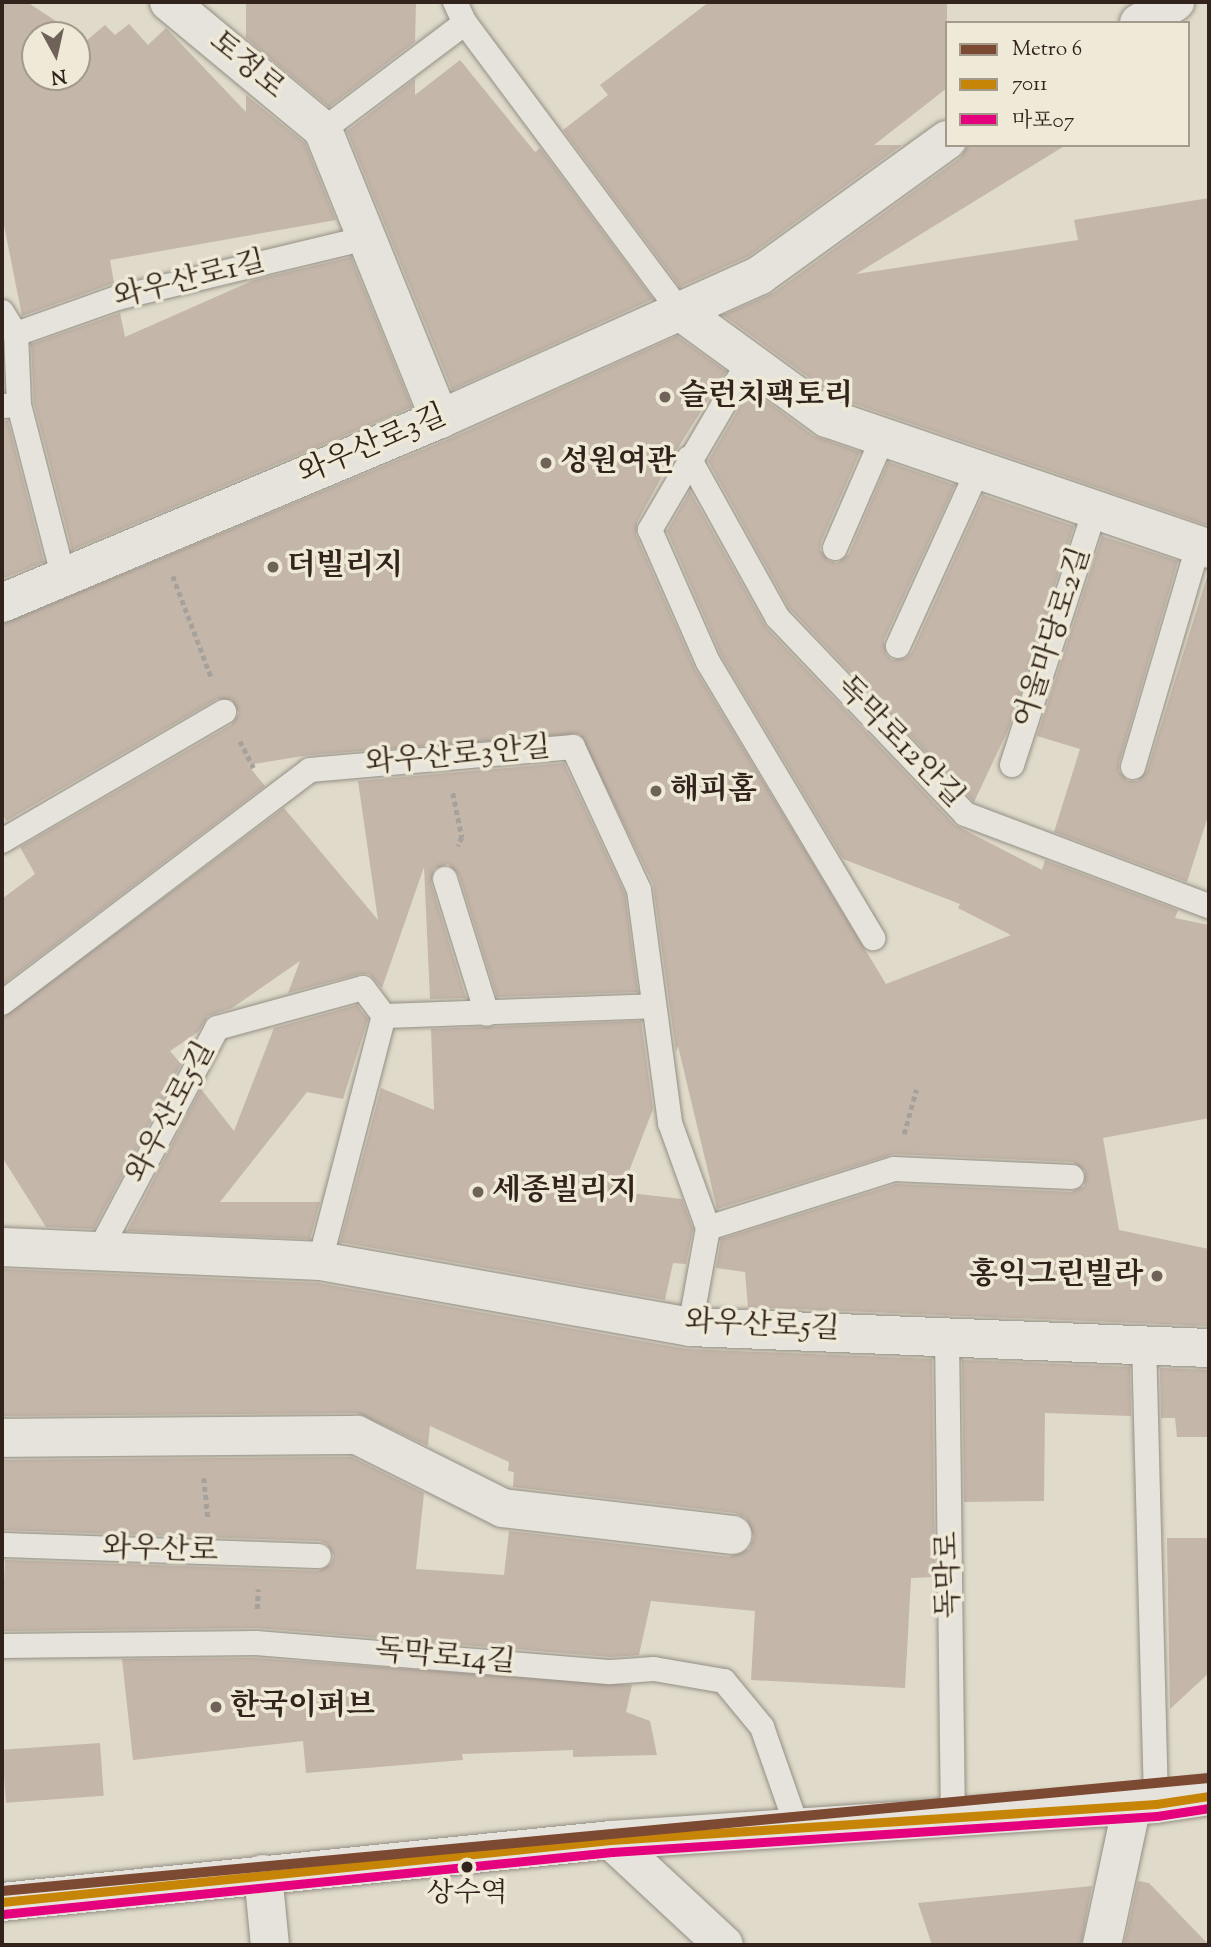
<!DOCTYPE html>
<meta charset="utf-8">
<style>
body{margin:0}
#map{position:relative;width:1211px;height:1947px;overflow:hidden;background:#dfdac9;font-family:"Sorts Mill Goudy","Noto Serif KR",serif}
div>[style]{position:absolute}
.building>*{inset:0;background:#c4b6a9;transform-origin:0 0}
.path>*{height:4.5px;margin-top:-2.25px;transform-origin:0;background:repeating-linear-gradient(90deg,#a6a29b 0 5px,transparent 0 8.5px)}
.roads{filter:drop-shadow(0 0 2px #948f85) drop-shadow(0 0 2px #948f85)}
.lane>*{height:24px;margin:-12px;padding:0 12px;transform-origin:12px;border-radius:12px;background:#e6e3dc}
.street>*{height:38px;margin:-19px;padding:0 19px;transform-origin:19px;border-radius:19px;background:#e6e3dc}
.secondary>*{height:38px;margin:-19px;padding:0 19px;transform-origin:19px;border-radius:19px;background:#e6e3dc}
.bus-1>*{height:9px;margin:-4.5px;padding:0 4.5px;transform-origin:4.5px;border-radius:4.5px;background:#c68507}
.bus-2>*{height:9px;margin:-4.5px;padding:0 4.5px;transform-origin:4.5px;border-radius:4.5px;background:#e5007d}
.metro-1>*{height:10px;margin:-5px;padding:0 5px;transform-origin:5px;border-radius:5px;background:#7c4932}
.dots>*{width:19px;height:19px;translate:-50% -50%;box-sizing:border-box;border:4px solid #efead7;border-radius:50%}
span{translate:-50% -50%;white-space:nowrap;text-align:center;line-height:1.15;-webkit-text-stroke:7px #efead7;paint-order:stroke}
.bus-label{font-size:28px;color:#32231c}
.street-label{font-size:30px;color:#32231c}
.poi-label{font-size:30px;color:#32231c;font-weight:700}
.left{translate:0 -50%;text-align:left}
.right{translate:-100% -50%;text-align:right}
.frame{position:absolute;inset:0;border:4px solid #32231c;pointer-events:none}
.legend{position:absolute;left:945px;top:21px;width:245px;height:126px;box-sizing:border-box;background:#efead7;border:2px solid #a39a8c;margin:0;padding:9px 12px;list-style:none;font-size:21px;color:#32231c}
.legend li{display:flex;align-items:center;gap:14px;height:35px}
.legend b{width:35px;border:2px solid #a39a8c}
.north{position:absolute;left:21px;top:21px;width:70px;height:70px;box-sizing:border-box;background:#efead7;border:2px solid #a39a8c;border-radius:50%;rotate:172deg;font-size:19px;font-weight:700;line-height:28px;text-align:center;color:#32231c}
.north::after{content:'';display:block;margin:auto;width:24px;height:32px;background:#6f6359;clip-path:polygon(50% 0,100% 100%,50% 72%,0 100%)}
</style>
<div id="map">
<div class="building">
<div style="clip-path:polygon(2px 2px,27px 2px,77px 35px,35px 35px,35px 77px,77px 77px,77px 35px,86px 41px,105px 25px,115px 35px,129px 24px,148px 45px,166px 28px,246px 112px,246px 95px,305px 143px,336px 220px,110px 260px,114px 283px,22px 316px,2px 215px)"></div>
<div style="clip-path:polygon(246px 2px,416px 2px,415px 42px,329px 107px,246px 38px)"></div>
<div style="clip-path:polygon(709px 2px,947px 2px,947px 88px,874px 145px,902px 145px,749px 256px,680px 287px,563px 130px,608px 95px,600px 85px)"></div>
<div style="clip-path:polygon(460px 60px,535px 152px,540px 148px,653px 299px,452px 390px,347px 131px,415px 79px,415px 95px)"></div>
<div style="clip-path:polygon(968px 145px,1066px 145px,856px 274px,1078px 240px,1074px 220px,1209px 198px,1209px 526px,837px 398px,723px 315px,773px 293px,960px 158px)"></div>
<div style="clip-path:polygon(351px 257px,412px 407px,72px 550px,34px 403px,31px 344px,120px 313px,125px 337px,254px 280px)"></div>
<div style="clip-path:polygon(677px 336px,726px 371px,676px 451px,637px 522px,636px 535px,695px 669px,886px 984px,1011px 935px,958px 908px,960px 904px,843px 859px,721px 655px,667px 531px,690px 491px,766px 627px,955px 825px,1042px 870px,1045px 860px,1178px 910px,1175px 918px,1209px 925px,1209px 1118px,1103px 1138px,1119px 1230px,1209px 1249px,1209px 1326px,748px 1307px,745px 1272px,716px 1268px,721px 1239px,896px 1184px,1071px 1192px,1084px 1186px,1085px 1171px,1073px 1162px,894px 1154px,717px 1209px,678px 1046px,676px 1052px,653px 884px,580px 734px,309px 755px,248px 765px,265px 786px,2px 985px,2px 899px,35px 874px,20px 847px,231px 725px,239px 713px,232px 700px,217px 699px,6px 821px,2px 813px,2px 624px,449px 439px)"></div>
<div style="clip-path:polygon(750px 389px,814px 436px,860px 452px,821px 542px,820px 550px,829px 561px,837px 563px,849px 554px,888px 462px,955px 485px,884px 640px,886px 654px,892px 660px,906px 658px,912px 652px,983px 495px,1074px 526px,1008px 730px,974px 802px,789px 608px,708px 461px)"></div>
<div style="clip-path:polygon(2px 421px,8px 421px,44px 562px,4px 578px)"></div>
<div style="clip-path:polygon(1102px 536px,1178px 561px,1119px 763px,1119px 771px,1128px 781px,1137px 781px,1147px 771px,1209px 570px,1209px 813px,1187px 882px,1054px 832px,1080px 749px,1037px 736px)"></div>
<div style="clip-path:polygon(564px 763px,625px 894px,638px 992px,497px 997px,459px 875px,448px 864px,434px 869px,431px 883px,466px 998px,430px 999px,424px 867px,382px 988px,369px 974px,360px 974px,288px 993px,300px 961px,232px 1008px,208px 1016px,198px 1032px,170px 1051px,181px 1064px,94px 1229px,46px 1227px,2px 1157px,2px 1018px,284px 808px,378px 920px,358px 781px)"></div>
<div style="clip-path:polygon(357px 1005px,368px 1019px,343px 1099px,307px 1092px,220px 1202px,320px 1202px,310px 1239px,127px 1231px,201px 1089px,234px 1131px,274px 1028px)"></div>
<div style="clip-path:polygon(641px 1021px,653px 1109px,621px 1192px,682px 1199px,693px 1229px,686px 1264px,673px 1263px,665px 1300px,340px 1242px,381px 1088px,434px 1110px,431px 1029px)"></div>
<div style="clip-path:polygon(2px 1269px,318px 1283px,686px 1349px,932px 1359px,935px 1577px,911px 1578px,905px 1688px,751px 1680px,755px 1611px,651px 1601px,639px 1655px,611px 1657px,257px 1628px,2px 1631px,5px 1560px,318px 1571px,331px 1564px,334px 1556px,327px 1544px,320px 1541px,2px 1530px,2px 1460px,352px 1457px,424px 1493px,416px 1569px,504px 1575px,509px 1531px,729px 1557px,749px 1549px,754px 1537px,746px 1518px,735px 1513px,513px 1487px,514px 1472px,508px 1471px,509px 1462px,430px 1426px,428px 1446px,357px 1413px,2px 1416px)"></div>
<div style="clip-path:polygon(962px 1360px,1130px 1367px,1131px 1416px,1045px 1413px,1044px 1501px,964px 1502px)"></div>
<div style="clip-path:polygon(1160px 1368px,1209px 1370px,1209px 1437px,1177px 1437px,1175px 1418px,1161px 1418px)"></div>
<div style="clip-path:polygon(1167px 1538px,1209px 1538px,1209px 1673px,1170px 1709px)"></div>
<div style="clip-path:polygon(255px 1658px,632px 1685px,626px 1712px,650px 1721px,657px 1755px,573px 1757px,573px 1750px,462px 1754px,463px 1760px,306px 1773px,303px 1741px,133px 1760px,122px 1659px)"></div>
<div style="left:100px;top:1743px;width:53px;height:98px;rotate:86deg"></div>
<div style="clip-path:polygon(1138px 1881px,1149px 1883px,1209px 1945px,1124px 1945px)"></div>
<div style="clip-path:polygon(1092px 1886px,1081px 1945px,932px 1945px,918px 1903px)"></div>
</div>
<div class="path">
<div style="left:173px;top:576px;width:110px;rotate:69.3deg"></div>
<div style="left:240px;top:741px;width:30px;rotate:63deg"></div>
<div style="left:453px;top:793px;width:45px;rotate:78.4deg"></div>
<div style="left:462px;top:837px;width:10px;rotate:114deg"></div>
<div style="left:904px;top:1134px;width:46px;rotate:-74.7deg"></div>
<div style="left:204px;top:1478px;width:40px;rotate:84.3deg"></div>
<div style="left:257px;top:1609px;width:20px;rotate:-87deg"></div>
</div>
<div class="roads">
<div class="lane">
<div style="left:455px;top:2px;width:23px;rotate:65deg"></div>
<div style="left:465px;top:23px;width:359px;rotate:53.3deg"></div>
<div style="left:323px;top:130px;width:178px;rotate:-37deg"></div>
<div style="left:2px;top:312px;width:26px;rotate:58deg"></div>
<div style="left:749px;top:361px;width:196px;rotate:120.4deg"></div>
<div style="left:650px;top:530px;width:144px;rotate:66.3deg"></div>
<div style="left:708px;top:662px;width:322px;rotate:59.1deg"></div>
<div style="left:19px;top:405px;width:176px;rotate:75.5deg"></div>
<div style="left:2px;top:406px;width:17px;rotate:-3deg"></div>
<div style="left:19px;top:405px;width:71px;rotate:-92.4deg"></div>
<div style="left:16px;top:334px;width:107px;rotate:-19.6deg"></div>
<div style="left:117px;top:298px;width:257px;rotate:-13.5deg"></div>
<div style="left:689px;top:458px;width:182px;rotate:61deg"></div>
<div style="left:777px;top:617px;width:272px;rotate:46.3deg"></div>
<div style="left:965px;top:814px;width:261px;rotate:20.7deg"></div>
<div style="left:835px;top:548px;width:121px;rotate:-66.6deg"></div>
<div style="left:898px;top:646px;width:193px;rotate:-65.6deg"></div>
<div style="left:1012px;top:765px;width:268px;rotate:-72deg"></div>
<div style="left:1133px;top:767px;width:230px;rotate:-73.6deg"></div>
<div style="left:2px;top:841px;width:257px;rotate:-30.2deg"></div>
<div style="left:445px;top:879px;width:141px;rotate:72.7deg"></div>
<div style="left:2px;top:1003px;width:386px;rotate:-37.1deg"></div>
<div style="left:310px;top:770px;width:264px;rotate:-5deg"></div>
<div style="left:573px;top:747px;width:157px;rotate:65.2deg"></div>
<div style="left:639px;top:890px;width:235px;rotate:82.4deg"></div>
<div style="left:670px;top:1123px;width:112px;rotate:70.1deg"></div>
<div style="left:708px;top:1228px;width:101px;rotate:100.3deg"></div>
<div style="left:708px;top:1228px;width:195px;rotate:-17.6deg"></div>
<div style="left:894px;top:1169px;width:178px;rotate:2.6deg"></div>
<div style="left:99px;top:1251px;width:252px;rotate:-62.1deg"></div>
<div style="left:217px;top:1028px;width:151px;rotate:-15.3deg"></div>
<div style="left:363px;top:988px;width:35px;rotate:53deg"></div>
<div style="left:320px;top:1261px;width:253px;rotate:-75.4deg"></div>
<div style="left:384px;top:1016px;width:270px;rotate:-2.1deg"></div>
<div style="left:947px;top:1334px;width:483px;rotate:89.3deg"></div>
<div style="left:1144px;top:1342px;width:462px;rotate:88.5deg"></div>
<div style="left:2px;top:1545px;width:317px;rotate:2deg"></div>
<div style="left:2px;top:1646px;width:254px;rotate:-0.7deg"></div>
<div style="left:256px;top:1643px;width:356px;rotate:4.7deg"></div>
<div style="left:611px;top:1672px;width:43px;rotate:-4deg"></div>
<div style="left:654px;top:1669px;width:71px;rotate:9.7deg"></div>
<div style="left:724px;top:1681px;width:60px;rotate:50.4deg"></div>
<div style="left:762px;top:1727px;width:103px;rotate:70.7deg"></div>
</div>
<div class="street">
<div style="left:169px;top:2px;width:200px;rotate:39.7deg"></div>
<div style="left:323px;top:130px;width:312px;rotate:68deg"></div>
<div style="left:1139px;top:23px;width:42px;rotate:-30.3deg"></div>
<div style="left:680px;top:311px;width:182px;rotate:36.1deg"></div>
<div style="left:827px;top:418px;width:404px;rotate:18.9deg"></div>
<div style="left:2px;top:603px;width:475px;rotate:-22.8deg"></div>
<div style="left:440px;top:419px;width:351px;rotate:-24.2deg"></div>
<div style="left:760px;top:275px;width:231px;rotate:-35.8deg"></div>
<div style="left:2px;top:1247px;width:318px;rotate:2.5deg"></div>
<div style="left:320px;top:1261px;width:376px;rotate:10.1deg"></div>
<div style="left:690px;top:1327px;width:519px;rotate:2.32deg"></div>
<div style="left:2px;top:1438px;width:355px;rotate:-0.5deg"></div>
<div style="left:357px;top:1435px;width:163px;rotate:26.6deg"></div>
<div style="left:503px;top:1508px;width:231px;rotate:6.7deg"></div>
<div style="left:611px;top:1840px;width:154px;rotate:42.9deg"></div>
<div style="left:263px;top:1874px;width:71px;rotate:84.4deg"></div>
<div style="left:1102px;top:1945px;width:143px;rotate:-77.9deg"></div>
</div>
<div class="secondary">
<div style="left:2px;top:1902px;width:612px;rotate:-5.81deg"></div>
<div style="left:611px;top:1840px;width:546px;rotate:-3.78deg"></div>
<div style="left:1156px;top:1804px;width:54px;rotate:-8.6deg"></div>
</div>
</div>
<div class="bus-1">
<div style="left:2px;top:1902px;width:612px;rotate:-5.81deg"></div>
<div style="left:611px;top:1840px;width:546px;rotate:-3.78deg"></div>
<div style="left:1156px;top:1804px;width:54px;rotate:-8.6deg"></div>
</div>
<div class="bus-2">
<div style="left:3px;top:1914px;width:612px;rotate:-5.81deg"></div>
<div style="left:612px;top:1852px;width:546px;rotate:-3.78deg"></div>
<div style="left:1157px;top:1816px;width:53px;rotate:-8.7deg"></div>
</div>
<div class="metro-1">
<div style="left:2px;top:1891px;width:1212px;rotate:-5.35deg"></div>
</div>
<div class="dots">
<div style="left:665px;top:397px;background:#6f6359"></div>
<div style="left:546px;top:463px;background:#6f6359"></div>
<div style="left:273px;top:567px;background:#6f6359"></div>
<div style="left:656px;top:791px;background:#6f6359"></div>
<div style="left:478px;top:1192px;background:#6f6359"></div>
<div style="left:1157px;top:1276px;background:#6f6359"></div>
<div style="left:216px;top:1707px;background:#6f6359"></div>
<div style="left:467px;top:1867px;background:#32231c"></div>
</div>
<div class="bus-label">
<span style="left:467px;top:1894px">상수역</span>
</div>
<div class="street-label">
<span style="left:246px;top:66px;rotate:40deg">토정로</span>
<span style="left:190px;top:281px;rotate:-14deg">와우산로1길</span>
<span style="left:373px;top:446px;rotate:-23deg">와우산로3길</span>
<span style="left:1054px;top:638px;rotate:-72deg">어울마당로2길</span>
<span style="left:899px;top:743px;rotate:46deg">독막로12안길</span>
<span style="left:458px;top:757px;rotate:-5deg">와우산로3안길</span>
<span style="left:172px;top:1113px;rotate:-62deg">와우산로5길</span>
<span style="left:762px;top:1327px;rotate:3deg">와우산로5길</span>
<span style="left:160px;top:1551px;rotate:2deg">와우산로</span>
<span style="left:950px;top:1575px;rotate:-91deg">독막로</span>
<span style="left:445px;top:1658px;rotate:5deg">독막로14길</span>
</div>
<div class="poi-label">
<span class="left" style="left:679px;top:397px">슬런치팩토리</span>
<span class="left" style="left:560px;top:463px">성원여관</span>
<span class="left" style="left:287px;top:567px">더빌리지</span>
<span class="left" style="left:670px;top:791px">해피홈</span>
<span class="left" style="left:492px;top:1192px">세종빌리지</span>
<span class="right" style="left:1143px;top:1276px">홍익그린빌라</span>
<span class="left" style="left:230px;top:1707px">한국이퍼브</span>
</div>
<div class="frame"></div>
<ul class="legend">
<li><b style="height:9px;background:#7c4932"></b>Metro 6</li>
<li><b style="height:9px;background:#c68507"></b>7011</li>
<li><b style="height:9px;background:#e5007d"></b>마포07</li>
</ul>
<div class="north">N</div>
</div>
